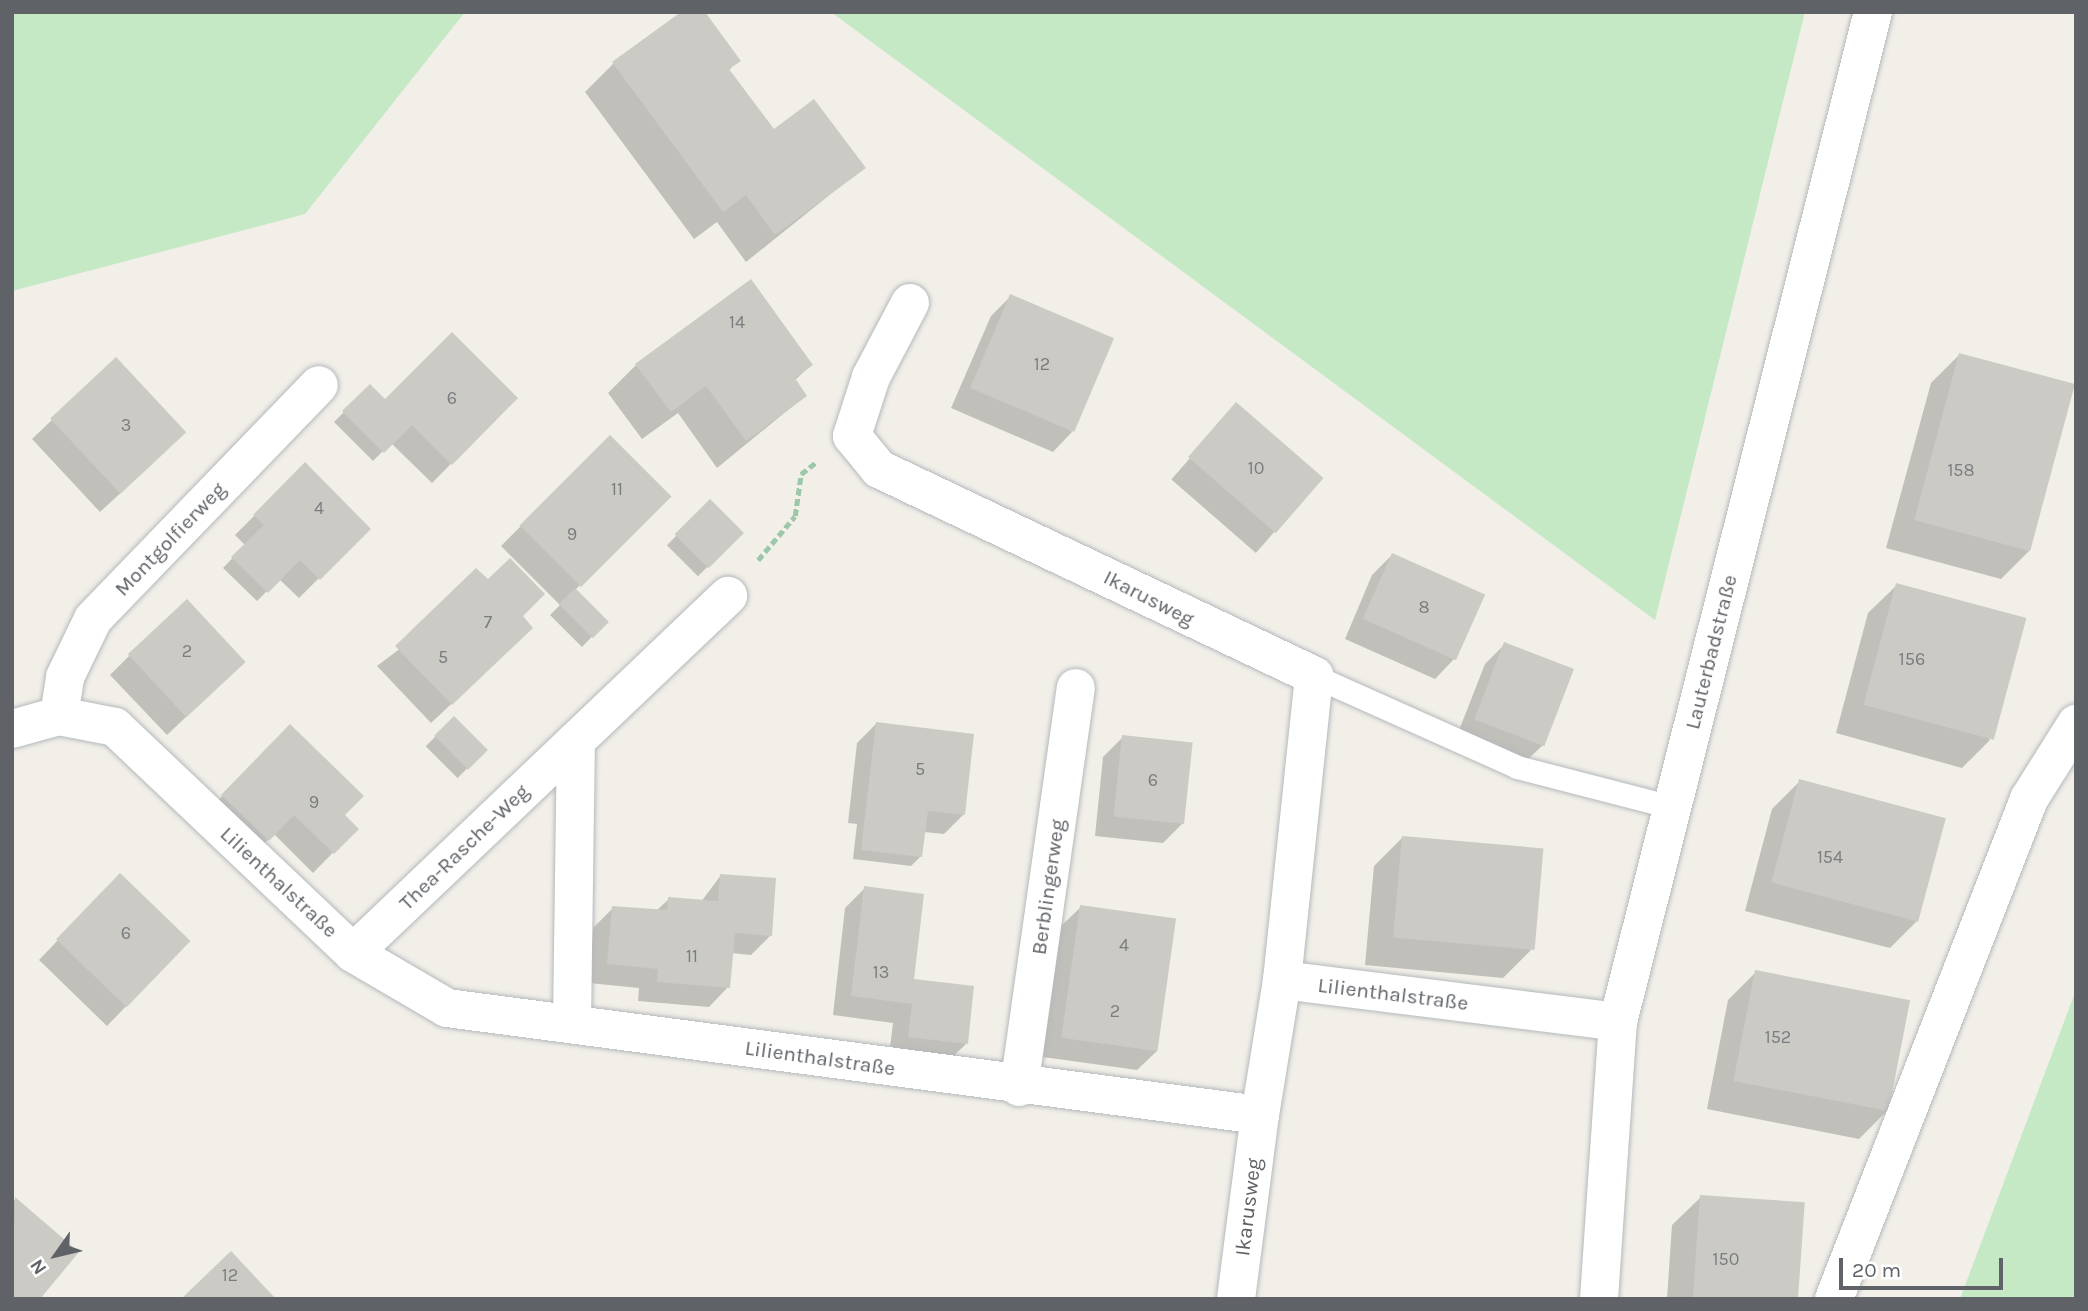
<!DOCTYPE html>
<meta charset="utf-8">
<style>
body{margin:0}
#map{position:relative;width:2088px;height:1311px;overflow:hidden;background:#f1efe8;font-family:Karla,sans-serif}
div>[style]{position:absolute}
.green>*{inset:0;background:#c5e8c5}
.shadow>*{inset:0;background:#0003;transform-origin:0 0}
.building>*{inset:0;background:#cccac5;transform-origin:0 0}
.path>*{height:4.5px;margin-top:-2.25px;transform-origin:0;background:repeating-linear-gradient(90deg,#9cc7a9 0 7px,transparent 0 10.5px)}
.roads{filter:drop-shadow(0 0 2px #b5b8bc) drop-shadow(0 0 2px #b5b8bc)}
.lane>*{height:23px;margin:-11.5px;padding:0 11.5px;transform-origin:11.5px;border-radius:11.5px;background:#fff}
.street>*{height:38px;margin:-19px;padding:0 19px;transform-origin:19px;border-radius:19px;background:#fff}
.secondary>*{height:38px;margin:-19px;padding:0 19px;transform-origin:19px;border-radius:19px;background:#fff}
span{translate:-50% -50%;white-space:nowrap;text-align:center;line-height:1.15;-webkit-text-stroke:5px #fff;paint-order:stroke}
.number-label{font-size:18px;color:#7a7d7f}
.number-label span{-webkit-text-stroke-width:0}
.street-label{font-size:21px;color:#5f6368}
.frame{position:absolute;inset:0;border:14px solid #5f6368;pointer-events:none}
.north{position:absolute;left:21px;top:1220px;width:70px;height:70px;-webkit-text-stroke:5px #fff;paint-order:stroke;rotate:236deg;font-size:19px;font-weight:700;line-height:28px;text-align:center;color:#5f6368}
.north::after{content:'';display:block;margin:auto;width:24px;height:32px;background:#5f6368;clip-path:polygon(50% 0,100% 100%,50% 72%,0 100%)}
.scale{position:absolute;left:1839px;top:1258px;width:164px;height:32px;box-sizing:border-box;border:4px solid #5f6368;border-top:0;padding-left:9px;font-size:21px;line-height:24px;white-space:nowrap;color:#5f6368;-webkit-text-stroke:5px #fff;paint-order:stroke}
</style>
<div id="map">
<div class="green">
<div style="clip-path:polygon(12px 12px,465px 12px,305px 214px,12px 291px)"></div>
<div style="clip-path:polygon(831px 12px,1805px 12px,1655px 620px)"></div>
<div style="clip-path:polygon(2076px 990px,2076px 1299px,1960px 1299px)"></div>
</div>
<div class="shadow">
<div style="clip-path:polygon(739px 60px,728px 71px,773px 131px,863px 168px,746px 262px,717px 222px,694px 239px,585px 92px,613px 64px)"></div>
<div style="clip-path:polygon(1010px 297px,1072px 432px,1053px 452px,951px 408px,991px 316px)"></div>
<div style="clip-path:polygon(1959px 355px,2029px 551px,2001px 579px,1886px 548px,1931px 383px)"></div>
<div style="clip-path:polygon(116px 359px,165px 452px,100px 512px,32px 439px)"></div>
<div style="clip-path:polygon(636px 365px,811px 365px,794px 381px,805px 396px,717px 468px,678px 413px,642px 439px,608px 393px)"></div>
<div style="clip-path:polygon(370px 386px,385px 401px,516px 398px,432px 483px,391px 443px,373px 461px,334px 422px)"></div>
<div style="left:1237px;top:404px;width:112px;height:100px;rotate:41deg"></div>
<div style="clip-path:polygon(610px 437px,669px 497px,575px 590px,606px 622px,582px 647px,550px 615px,560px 605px,501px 546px)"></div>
<div style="clip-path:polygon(305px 465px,368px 529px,299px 598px,279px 579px,257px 601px,223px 568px,245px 545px,235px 535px)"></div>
<div style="left:710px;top:502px;width:44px;height:61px;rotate:45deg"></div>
<div style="clip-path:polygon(1392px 555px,1454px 659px,1435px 679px,1345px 639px,1372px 575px)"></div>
<div style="clip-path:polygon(487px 583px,519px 617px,511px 648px,431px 723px,377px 666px)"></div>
<div style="clip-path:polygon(1897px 585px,1990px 740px,1962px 768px,1836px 733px,1868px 613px)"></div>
<div style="clip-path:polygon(1505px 644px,1543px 745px,1523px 764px,1456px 738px,1485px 664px)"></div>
<div style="clip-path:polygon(130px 655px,224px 681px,167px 735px,110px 675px)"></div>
<div style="left:454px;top:718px;width:45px;height:40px;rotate:45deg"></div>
<div style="clip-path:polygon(876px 724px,963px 815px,944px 834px,924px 832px,921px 856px,911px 866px,853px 859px,857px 824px,848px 823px,857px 743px)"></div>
<div style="clip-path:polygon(1123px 737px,1183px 823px,1163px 843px,1095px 836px,1103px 757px)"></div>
<div style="clip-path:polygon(271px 746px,356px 829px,313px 873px,274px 834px,248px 859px,203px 816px)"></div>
<div style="clip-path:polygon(1800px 781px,1918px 920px,1890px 948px,1745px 911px,1772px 809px)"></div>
<div style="clip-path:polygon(1402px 838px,1531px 950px,1503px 978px,1365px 965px,1374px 866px)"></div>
<div style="clip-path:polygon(721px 875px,771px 935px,751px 955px,731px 953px,728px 987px,709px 1007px,638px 1001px,639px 988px,589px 983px,593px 928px,613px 908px,656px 911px,669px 899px,701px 902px)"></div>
<div style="clip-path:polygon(865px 888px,912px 980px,966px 1044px,946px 1063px,889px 1056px,893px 1023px,833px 1015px,845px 908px)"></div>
<div style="clip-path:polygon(101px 895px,189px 941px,107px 1026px,39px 960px)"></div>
<div style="clip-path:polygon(1081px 907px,1157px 1051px,1137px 1070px,1043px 1057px,1061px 926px)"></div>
<div style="clip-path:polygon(1756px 972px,1887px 1111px,1859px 1139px,1707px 1109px,1728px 1000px)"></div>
<div style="clip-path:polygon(1701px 1197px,1797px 1299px,1667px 1299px,1672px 1225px)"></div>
<div style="clip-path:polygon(15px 1200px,77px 1252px,12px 1299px,12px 1202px)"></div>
</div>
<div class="building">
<div style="clip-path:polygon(681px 12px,705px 12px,741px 61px,729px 69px,774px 129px,814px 99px,866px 168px,775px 235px,746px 195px,723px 212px,612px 62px)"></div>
<div style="clip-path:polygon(751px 279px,813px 365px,795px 378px,807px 396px,746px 441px,706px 386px,671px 412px,635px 364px)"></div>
<div style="left:1010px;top:294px;width:113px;height:102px;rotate:23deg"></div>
<div style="clip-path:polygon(452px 332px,518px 398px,452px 465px,412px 425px,384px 453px,342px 411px,370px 384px,385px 399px)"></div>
<div style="left:1959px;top:353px;width:120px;height:173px;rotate:15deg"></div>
<div style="left:116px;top:357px;width:103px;height:90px;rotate:47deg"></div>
<div style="left:1236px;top:402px;width:116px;height:73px;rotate:41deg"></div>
<div style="left:610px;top:435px;width:87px;height:128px;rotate:45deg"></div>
<div style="clip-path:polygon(305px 462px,371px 529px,320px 580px,300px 560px,268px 593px,231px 557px,264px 525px,253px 515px)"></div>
<div style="left:710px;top:499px;width:48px;height:50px;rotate:45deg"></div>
<div style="left:1392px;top:553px;width:102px;height:72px;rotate:24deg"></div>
<div style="clip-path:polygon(510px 558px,545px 594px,523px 616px,533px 628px,452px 705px,395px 646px,476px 568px,488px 579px)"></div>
<div style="left:1896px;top:583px;width:135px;height:126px;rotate:15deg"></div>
<div style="left:575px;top:588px;width:48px;height:23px;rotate:45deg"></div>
<div style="left:187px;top:599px;width:86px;height:81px;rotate:47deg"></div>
<div style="left:1504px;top:642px;width:75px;height:83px;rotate:21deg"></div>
<div style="left:454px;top:716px;width:48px;height:28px;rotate:45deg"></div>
<div style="clip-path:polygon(876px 722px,974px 734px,965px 815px,928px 811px,922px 857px,861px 850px)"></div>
<div style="clip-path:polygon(290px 724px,364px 796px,345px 815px,359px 829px,334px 854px,294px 815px,269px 841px,221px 795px)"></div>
<div style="left:1122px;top:735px;width:71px;height:82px;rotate:6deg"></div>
<div style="left:1799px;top:779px;width:152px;height:107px;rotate:15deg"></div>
<div style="left:1402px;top:836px;width:142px;height:102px;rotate:5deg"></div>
<div style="left:120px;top:873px;width:98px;height:92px;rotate:44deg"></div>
<div style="clip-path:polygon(720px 874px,776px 878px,772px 936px,735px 933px,730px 988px,657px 982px,658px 969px,607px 964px,612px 906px,667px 910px,668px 897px,718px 901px)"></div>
<div style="clip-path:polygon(864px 886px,924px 894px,914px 979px,974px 986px,968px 1044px,908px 1037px,912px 1004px,851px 996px)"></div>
<div style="left:1080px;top:905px;width:97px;height:134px;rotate:8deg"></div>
<div style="left:1755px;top:970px;width:158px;height:113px;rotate:11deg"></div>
<div style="left:1700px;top:1195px;width:105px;height:104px;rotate:4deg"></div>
<div style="clip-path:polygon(15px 1197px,79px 1252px,40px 1299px,12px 1299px)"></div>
<div style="clip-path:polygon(231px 1251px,276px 1299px,181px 1299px)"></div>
</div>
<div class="path">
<div style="left:758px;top:560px;width:57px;rotate:-49.9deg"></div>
<div style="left:795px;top:516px;width:42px;rotate:-81.9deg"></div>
<div style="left:801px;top:474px;width:18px;rotate:-38deg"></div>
</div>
<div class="roads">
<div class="lane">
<div style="left:1314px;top:676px;width:222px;rotate:24.1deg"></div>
<div style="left:1517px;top:767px;width:160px;rotate:14.5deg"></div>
</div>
<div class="street">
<div style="left:910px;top:303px;width:84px;rotate:117.8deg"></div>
<div style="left:871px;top:377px;width:62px;rotate:107.9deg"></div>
<div style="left:852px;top:436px;width:43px;rotate:50.7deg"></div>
<div style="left:879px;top:469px;width:482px;rotate:25.4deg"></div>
<div style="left:1314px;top:676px;width:306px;rotate:96deg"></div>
<div style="left:59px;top:716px;width:39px;rotate:-81deg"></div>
<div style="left:65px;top:677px;width:64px;rotate:-64.2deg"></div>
<div style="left:93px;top:619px;width:325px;rotate:-46deg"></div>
<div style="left:12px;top:729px;width:49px;rotate:-15.5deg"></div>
<div style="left:59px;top:716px;width:57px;rotate:11.1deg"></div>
<div style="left:115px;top:727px;width:328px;rotate:43.5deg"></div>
<div style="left:353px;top:953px;width:109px;rotate:30.3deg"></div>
<div style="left:447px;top:1008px;width:820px;rotate:7.5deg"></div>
<div style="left:1260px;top:1115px;width:137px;rotate:-80.7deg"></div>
<div style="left:1282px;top:980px;width:339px;rotate:7.1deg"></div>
<div style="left:353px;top:953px;width:518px;rotate:-43.59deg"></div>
<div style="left:572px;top:1022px;width:281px;rotate:-89.2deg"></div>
<div style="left:1019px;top:1087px;width:403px;rotate:-81.9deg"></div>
<div style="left:1236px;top:1299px;width:186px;rotate:-82.6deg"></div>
<div style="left:1834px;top:1299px;width:537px;rotate:-68.69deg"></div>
<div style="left:2029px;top:799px;width:89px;rotate:-57.9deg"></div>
</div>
<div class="secondary">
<div style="left:1599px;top:1299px;width:278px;rotate:-86.1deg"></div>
<div style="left:1618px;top:1022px;width:1042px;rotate:-75.83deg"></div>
</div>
</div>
<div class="number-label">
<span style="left:737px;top:322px">14</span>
<span style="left:1042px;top:364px">12</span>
<span style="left:452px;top:398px">6</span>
<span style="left:126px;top:425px">3</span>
<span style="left:1256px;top:468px">10</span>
<span style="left:1961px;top:470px">158</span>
<span style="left:617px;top:489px">11</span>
<span style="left:319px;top:508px">4</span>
<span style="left:572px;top:534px">9</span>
<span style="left:1424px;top:607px">8</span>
<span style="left:488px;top:622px">7</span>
<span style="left:187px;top:651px">2</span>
<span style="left:443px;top:657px">5</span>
<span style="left:1912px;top:659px">156</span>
<span style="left:920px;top:769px">5</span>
<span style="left:1153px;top:780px">6</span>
<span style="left:314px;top:802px">9</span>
<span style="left:1830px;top:857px">154</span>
<span style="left:126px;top:933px">6</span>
<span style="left:1124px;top:945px">4</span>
<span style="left:692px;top:956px">11</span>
<span style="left:881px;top:972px">13</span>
<span style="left:1115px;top:1011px">2</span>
<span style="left:1778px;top:1037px">152</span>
<span style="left:1726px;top:1259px">150</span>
<span style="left:230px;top:1275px">12</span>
</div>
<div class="street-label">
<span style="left:170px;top:539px;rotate:-46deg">Montgolfierweg</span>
<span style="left:1149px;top:598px;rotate:27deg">Ikarusweg</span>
<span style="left:1711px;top:652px;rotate:-76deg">Lauterbadstraße</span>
<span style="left:464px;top:847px;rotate:-44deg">Thea-Rasche-Weg</span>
<span style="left:279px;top:882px;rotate:43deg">Lilienthalstraße</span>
<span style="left:1048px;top:887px;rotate:-82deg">Berblingerweg</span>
<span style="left:1393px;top:994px;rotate:7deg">Lilienthalstraße</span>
<span style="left:820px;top:1058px;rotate:8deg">Lilienthalstraße</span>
<span style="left:1248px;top:1207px;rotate:-83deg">Ikarusweg</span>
</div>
<div class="frame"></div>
<div class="north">N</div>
<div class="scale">20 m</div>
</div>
